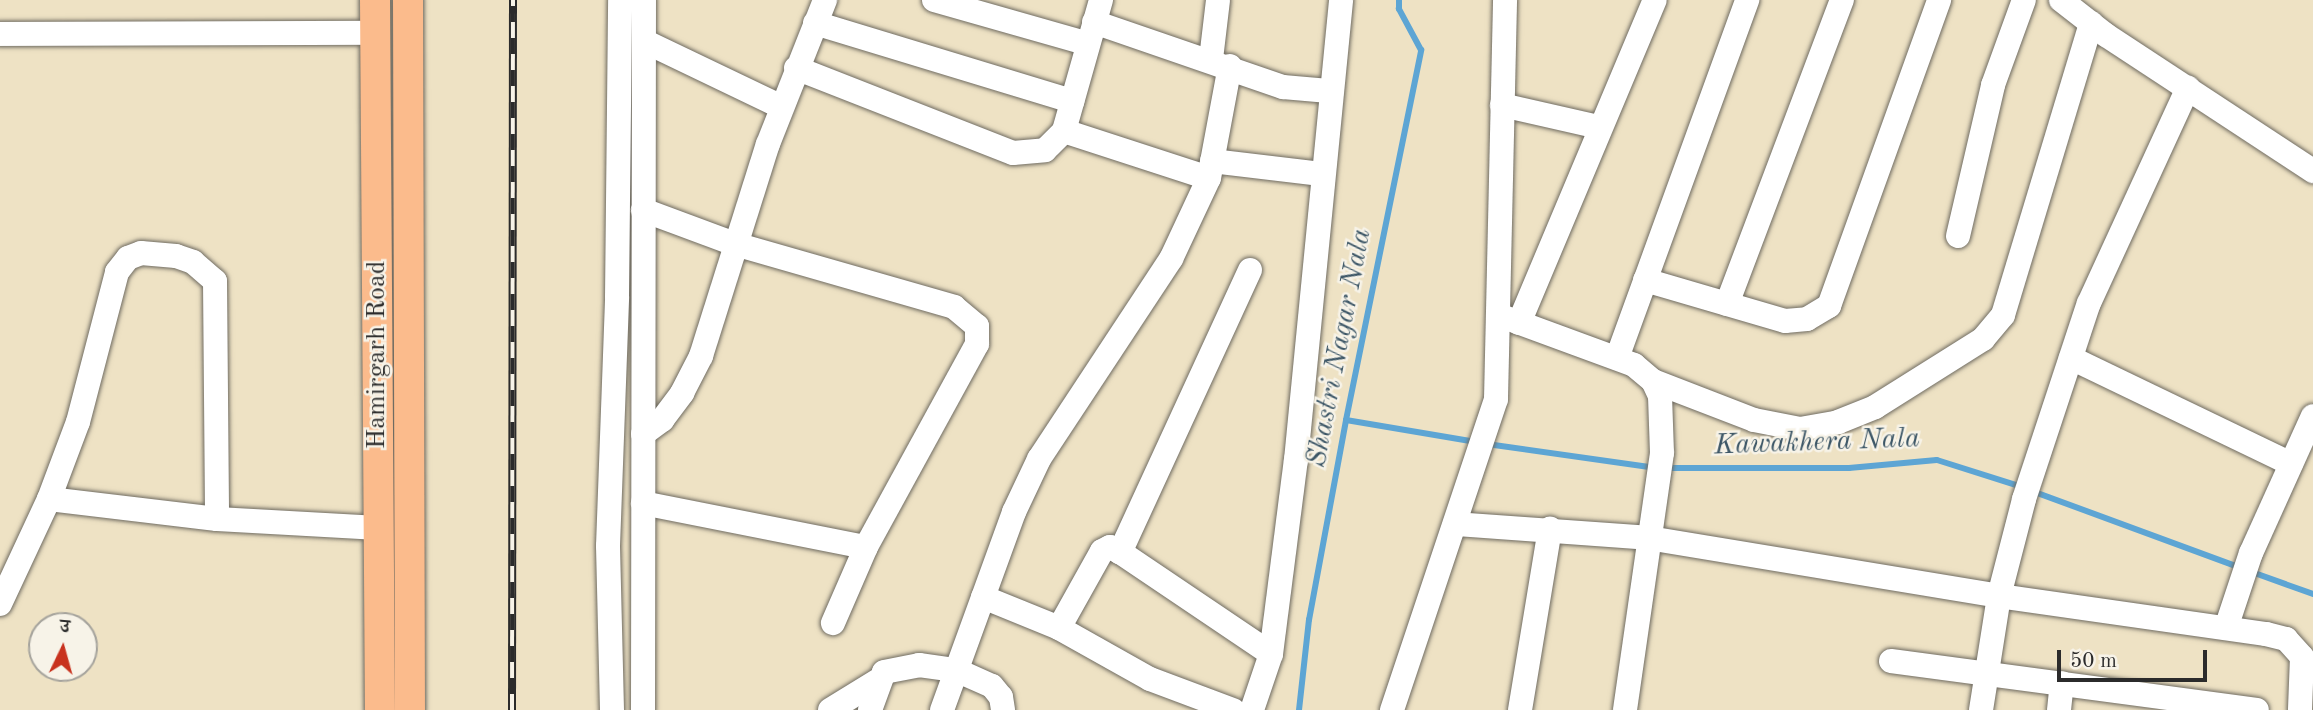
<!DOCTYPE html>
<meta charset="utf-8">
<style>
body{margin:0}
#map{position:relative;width:2313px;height:710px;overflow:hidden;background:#eee2c4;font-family:"Old Standard TT","Noto Serif Devanagari",serif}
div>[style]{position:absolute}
.stream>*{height:6px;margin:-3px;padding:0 3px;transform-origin:3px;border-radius:3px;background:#5da5d4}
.roads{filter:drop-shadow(0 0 2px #6f6b61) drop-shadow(0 0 2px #6f6b61)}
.minor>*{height:24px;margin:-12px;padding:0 12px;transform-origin:12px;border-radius:12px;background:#fff}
.major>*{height:30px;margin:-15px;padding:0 15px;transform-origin:15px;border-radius:15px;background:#fbbb8c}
.rail>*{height:8px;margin-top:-4px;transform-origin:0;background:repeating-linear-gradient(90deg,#f7f3e8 0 16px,#2b2b2b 0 32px);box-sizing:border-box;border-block:2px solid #2b2b2b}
span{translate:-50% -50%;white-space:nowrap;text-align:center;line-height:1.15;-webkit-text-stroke:5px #f7f3e8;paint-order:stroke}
.street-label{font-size:26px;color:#2b2b2b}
.water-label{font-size:28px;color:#3c5666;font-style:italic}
.north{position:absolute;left:28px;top:612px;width:70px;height:70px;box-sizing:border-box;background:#f7f3e8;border:2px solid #a5a39c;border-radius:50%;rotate:5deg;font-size:19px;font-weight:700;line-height:28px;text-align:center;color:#2b2b2b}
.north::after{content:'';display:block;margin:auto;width:24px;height:32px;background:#c8321e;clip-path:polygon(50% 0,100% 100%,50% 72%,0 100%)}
.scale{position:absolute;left:2057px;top:650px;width:150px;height:32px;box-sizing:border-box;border:4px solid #2b2b2b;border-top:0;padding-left:9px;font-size:21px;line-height:24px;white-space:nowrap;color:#2b2b2b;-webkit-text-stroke:5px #f7f3e8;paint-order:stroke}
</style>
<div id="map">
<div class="stream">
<div style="left:1346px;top:420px;width:132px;rotate:9.6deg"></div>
<div style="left:1487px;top:444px;width:171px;rotate:8.1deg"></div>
<div style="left:1667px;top:468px;width:182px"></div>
<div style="left:1849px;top:468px;width:88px;rotate:-5.2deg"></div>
<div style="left:1937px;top:460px;width:89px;rotate:17.6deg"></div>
<div style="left:2032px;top:491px;width:221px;rotate:20.2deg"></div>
<div style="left:2249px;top:571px;width:68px;rotate:19.8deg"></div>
<div style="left:1299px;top:710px;width:91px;rotate:-83.7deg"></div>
<div style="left:1309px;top:620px;width:203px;rotate:-79.5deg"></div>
<div style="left:1346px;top:420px;width:378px;rotate:-78.5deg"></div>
<div style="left:1421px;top:50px;width:47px;rotate:-118.2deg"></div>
<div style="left:1399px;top:9px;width:9px;rotate:-90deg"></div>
</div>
<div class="roads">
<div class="minor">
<div style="left:934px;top:0;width:160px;rotate:15.9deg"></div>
<div style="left:1101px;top:0;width:136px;rotate:105.8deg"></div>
<div style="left:1064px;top:131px;width:152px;rotate:18deg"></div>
<div style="left:2061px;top:0;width:57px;rotate:37.9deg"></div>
<div style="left:2106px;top:35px;width:248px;rotate:33.3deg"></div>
<div style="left:1094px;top:22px;width:200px;rotate:19deg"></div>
<div style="left:1283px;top:87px;width:46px;rotate:5deg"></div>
<div style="left:815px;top:23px;width:269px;rotate:16.9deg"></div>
<div style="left:0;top:34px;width:375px;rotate:-0.2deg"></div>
<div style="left:644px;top:41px;width:153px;rotate:25.6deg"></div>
<div style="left:1211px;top:59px;width:59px;rotate:-83.2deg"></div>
<div style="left:796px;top:68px;width:233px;rotate:21.4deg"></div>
<div style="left:1013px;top:153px;width:32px;rotate:-5deg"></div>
<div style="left:1045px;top:150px;width:27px;rotate:-45deg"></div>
<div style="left:1502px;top:105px;width:99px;rotate:12.8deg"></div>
<div style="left:1212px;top:161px;width:110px;rotate:6.8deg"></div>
<div style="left:643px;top:210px;width:98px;rotate:20.3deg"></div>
<div style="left:735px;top:244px;width:228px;rotate:16deg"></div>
<div style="left:954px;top:307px;width:30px;rotate:40deg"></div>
<div style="left:977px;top:326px;width:18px;rotate:90deg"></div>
<div style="left:977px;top:344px;width:231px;rotate:118.7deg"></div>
<div style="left:866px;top:547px;width:83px;rotate:113.5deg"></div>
<div style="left:1958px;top:236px;width:155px;rotate:-76.9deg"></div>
<div style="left:1993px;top:85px;width:90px;rotate:-70deg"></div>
<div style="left:1250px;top:270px;width:311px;rotate:114.7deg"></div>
<div style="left:1120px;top:552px;width:182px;rotate:34deg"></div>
<div style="left:1645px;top:280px;width:146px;rotate:16.3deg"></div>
<div style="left:1785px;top:321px;width:22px;rotate:-5deg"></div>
<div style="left:1807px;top:319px;width:26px;rotate:-31deg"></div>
<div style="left:1829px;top:306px;width:325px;rotate:-70.2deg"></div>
<div style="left:1727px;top:304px;width:325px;rotate:-69.3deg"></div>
<div style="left:1501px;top:316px;width:142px;rotate:20.2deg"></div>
<div style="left:1634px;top:365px;width:25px;rotate:40deg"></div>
<div style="left:1653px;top:381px;width:17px;rotate:65deg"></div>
<div style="left:1660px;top:396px;width:57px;rotate:88deg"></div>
<div style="left:1662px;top:453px;width:260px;rotate:98.2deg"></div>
<div style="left:1519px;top:323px;width:350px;rotate:-67.2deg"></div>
<div style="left:1617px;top:358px;width:381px;rotate:-70deg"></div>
<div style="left:2071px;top:358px;width:244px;rotate:25.7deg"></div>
<div style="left:1653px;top:381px;width:108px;rotate:21.1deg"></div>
<div style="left:1754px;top:420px;width:47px;rotate:11.1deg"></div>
<div style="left:1800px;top:429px;width:39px;rotate:-10deg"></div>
<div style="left:1838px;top:422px;width:40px;rotate:-22deg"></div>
<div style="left:1875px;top:407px;width:128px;rotate:-32.2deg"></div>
<div style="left:1983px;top:339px;width:31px;rotate:-50deg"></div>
<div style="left:2003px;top:315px;width:305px;rotate:-73.2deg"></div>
<div style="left:643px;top:434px;width:24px;rotate:-36deg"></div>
<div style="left:662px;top:420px;width:34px;rotate:-53deg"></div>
<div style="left:682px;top:393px;width:42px;rotate:-62.8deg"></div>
<div style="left:701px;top:356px;width:222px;rotate:-72.5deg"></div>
<div style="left:768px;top:144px;width:155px;rotate:-68.4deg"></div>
<div style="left:49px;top:499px;width:169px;rotate:6.8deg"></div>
<div style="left:217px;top:519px;width:162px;rotate:3.2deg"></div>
<div style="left:643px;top:503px;width:227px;rotate:11.2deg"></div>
<div style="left:1455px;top:524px;width:195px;rotate:4.1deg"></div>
<div style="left:1649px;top:538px;width:355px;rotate:9.4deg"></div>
<div style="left:1999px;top:596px;width:270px;rotate:8.1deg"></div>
<div style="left:2266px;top:634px;width:21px;rotate:14deg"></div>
<div style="left:2286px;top:639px;width:24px;rotate:48deg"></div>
<div style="left:2302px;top:657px;width:53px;rotate:92.2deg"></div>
<div style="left:983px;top:597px;width:82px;rotate:22.2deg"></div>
<div style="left:1059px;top:628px;width:104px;rotate:29.3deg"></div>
<div style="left:1150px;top:679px;width:89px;rotate:20.5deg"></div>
<div style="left:0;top:604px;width:116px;rotate:-65deg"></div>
<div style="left:49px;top:499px;width:82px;rotate:-69.4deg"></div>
<div style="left:78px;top:422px;width:155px;rotate:-75.4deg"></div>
<div style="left:117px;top:272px;width:18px;rotate:-52deg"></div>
<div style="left:128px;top:258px;width:14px;rotate:-21deg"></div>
<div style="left:141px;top:253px;width:35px;rotate:5deg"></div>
<div style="left:176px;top:256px;width:18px;rotate:19deg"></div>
<div style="left:193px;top:262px;width:29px;rotate:41deg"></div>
<div style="left:215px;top:281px;width:238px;rotate:89.5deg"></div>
<div style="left:1059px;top:628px;width:88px;rotate:-60.8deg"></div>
<div style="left:1102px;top:551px;width:9px;rotate:-27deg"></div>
<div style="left:1110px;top:547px;width:11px;rotate:27deg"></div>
<div style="left:2226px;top:628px;width:79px;rotate:-71.6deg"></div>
<div style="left:2251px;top:553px;width:150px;rotate:-65.7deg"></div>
<div style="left:1891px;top:661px;width:369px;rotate:7.6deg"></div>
<div style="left:612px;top:710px;width:164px;rotate:-91.4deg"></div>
<div style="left:608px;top:546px;width:249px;rotate:-87.9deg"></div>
<div style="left:617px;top:297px;width:297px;rotate:-89.4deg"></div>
<div style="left:643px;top:710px;width:710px;rotate:-89.92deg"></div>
<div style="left:830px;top:710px;width:55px;rotate:-31.7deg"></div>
<div style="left:870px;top:710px;width:40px;rotate:-69.8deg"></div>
<div style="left:884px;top:672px;width:36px;rotate:-11deg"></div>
<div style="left:919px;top:665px;width:37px;rotate:8deg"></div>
<div style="left:956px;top:670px;width:39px;rotate:24deg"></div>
<div style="left:992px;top:686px;width:14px;rotate:51deg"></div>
<div style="left:1001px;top:697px;width:13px;rotate:81deg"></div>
<div style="left:942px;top:710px;width:211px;rotate:-70deg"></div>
<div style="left:1014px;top:512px;width:59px;rotate:-64.7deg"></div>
<div style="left:1039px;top:459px;width:240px;rotate:-56.6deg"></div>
<div style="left:1171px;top:259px;width:89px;rotate:-64.9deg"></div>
<div style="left:1209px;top:178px;width:114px;rotate:-79.4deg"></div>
<div style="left:1252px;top:710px;width:59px;rotate:-71.3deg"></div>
<div style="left:1271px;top:654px;width:196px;rotate:-82.7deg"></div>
<div style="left:1296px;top:460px;width:462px;rotate:-84.4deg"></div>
<div style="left:1392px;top:710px;width:328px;rotate:-71.5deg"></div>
<div style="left:1496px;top:399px;width:399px;rotate:-88.7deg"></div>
<div style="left:1520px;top:710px;width:184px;rotate:-80.6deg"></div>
<div style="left:1981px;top:710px;width:115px;rotate:-81deg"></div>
<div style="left:1999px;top:596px;width:100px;rotate:-75.5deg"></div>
<div style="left:2024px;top:499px;width:206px;rotate:-71.7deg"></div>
<div style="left:2089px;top:303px;width:237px;rotate:-65.3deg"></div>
<div style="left:2059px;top:710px;width:27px;rotate:-84deg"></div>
</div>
<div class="major">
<div style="left:375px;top:0;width:710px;rotate:89.6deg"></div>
<div style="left:408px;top:0;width:710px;rotate:89.84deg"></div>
</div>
</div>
<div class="rail">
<div style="left:512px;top:710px;width:710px;rotate:-89.92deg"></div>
</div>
<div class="street-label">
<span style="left:378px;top:355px;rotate:-90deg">Hamirgarh Road</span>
</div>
<div class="water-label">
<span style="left:1340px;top:348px;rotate:-79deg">Shastri Nagar Nala</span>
<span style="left:1817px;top:443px;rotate:-2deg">Kawakhera Nala</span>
</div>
<div class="north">उ</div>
<div class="scale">50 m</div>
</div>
